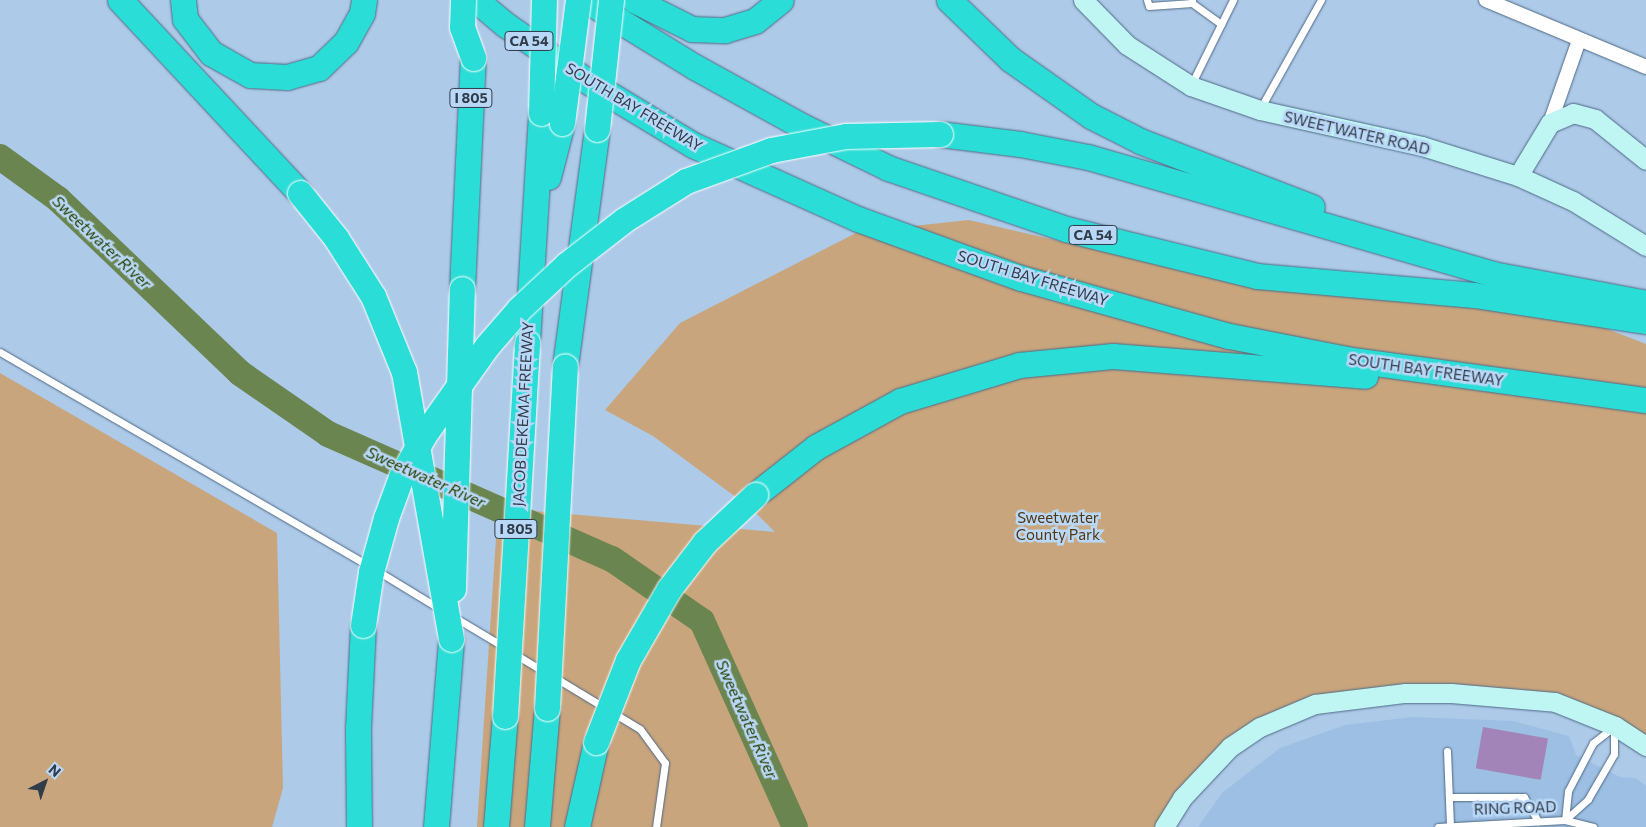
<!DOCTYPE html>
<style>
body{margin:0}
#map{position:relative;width:1646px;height:827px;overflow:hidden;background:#adcae9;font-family:Commissioner,sans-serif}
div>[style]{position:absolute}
.built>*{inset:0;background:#9dbfe3}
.green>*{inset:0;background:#c8a57c}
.river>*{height:26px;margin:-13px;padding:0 13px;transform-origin:13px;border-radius:13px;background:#6a8550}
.building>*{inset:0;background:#a284b8;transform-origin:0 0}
.roads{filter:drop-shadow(0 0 1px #4f6985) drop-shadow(0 0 1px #4f6985)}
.lane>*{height:7px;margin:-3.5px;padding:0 3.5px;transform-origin:3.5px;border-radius:3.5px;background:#fff}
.street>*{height:14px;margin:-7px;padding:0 7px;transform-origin:7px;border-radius:7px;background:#fff}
.secondary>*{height:19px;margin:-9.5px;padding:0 9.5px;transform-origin:9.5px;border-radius:9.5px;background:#bff5f3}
.highway>*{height:25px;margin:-12.5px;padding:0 12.5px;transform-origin:12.5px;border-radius:12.5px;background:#2addd6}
.bridges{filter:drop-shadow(0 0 1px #fff) drop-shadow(0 0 1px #fff)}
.highway-bridge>*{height:25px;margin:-12.5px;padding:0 12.5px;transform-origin:12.5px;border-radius:12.5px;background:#2addd6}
span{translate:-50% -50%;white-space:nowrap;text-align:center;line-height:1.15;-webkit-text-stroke:5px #b9d7f7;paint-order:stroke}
.shield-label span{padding:1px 4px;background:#b9d7f7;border:1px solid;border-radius:4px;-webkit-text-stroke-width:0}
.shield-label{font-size:14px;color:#313c49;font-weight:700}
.street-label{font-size:15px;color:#313c49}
.park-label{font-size:15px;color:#53360e}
.water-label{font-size:16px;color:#274001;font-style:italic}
.north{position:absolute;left:20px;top:757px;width:50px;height:50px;-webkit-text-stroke:4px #b9d7f7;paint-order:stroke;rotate:41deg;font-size:14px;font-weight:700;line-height:20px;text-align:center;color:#313c49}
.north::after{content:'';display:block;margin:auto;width:18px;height:22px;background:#313c49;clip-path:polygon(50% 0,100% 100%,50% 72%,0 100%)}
</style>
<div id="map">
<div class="built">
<div style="clip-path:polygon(1413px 717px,1513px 721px,1569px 736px,1576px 755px,1620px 777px,1636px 778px,1646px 786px,1646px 827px,1198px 827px,1222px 793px,1280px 748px,1345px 725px)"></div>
</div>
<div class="green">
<div style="clip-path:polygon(969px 220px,1068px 243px,1553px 308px,1646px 344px,1646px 745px,1554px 702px,1345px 699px,1258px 729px,1165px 827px,477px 827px,498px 508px,775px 532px,752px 509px,653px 436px,605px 410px,680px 323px,858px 232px)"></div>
<div style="clip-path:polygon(0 373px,277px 533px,283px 788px,272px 827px,0 827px)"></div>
</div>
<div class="river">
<div style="left:0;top:157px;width:72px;rotate:35.9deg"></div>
<div style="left:58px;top:199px;width:252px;rotate:43.7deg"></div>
<div style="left:240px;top:373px;width:107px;rotate:34.7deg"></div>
<div style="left:328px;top:434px;width:310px;rotate:23.8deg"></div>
<div style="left:612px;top:559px;width:109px;rotate:34.6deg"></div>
<div style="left:702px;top:621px;width:226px;rotate:65.7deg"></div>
</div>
<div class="building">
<div style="left:1483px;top:727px;width:66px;height:42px;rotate:10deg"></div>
</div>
<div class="roads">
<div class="lane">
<div style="left:1147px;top:0;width:6px;rotate:72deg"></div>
<div style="left:1149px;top:6px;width:43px;rotate:-4deg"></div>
<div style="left:1192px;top:3px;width:3px;rotate:-90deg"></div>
<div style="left:1192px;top:3px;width:36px;rotate:36deg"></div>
<div style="left:1191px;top:85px;width:95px;rotate:-63.7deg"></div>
<div style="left:1260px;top:109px;width:125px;rotate:-60.8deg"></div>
<div style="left:0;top:352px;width:424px;rotate:30.1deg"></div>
<div style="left:376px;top:570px;width:75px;rotate:31.4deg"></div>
<div style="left:454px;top:617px;width:58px;rotate:31deg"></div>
<div style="left:513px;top:653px;width:35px;rotate:31deg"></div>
<div style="left:554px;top:677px;width:100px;rotate:31.2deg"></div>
<div style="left:640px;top:729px;width:42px;rotate:53.7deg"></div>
<div style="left:665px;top:763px;width:65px;rotate:98deg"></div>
<div style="left:1447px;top:751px;width:74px;rotate:87.7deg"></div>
<div style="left:1449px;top:797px;width:75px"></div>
<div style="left:1524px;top:797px;width:28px;rotate:60deg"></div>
<div style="left:1565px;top:820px;width:31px;rotate:-42deg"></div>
<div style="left:1588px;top:799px;width:52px;rotate:-60deg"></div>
<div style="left:1614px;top:754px;width:25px;rotate:-90deg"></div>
<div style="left:1565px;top:820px;width:29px;rotate:-84deg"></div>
<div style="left:1568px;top:791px;width:54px;rotate:-62.5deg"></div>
<div style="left:1593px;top:743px;width:24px;rotate:-38deg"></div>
<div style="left:1438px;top:827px;width:127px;rotate:-3.2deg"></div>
<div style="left:1565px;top:820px;width:29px;rotate:14deg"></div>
</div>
<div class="street">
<div style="left:1486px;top:0;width:173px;rotate:22.7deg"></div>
<div style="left:1550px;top:123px;width:88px;rotate:-70.7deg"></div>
</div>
<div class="secondary">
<div style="left:1083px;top:0;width:63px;rotate:45.6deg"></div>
<div style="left:1127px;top:45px;width:76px;rotate:32.6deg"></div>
<div style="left:1191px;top:86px;width:73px;rotate:19.2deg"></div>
<div style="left:1260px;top:110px;width:166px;rotate:12.5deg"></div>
<div style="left:1422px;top:146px;width:101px;rotate:17.4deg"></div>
<div style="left:1518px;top:176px;width:60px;rotate:24.4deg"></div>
<div style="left:1573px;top:201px;width:86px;rotate:31.7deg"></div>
<div style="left:1518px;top:176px;width:62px;rotate:-58.9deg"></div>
<div style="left:1550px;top:123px;width:25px;rotate:-23deg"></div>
<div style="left:1573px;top:113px;width:23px;rotate:15deg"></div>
<div style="left:1595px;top:119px;width:65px;rotate:38.8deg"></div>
<div style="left:1164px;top:827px;width:34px;rotate:-58deg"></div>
<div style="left:1182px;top:798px;width:70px;rotate:-46.7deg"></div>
<div style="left:1230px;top:747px;width:36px;rotate:-34deg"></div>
<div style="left:1260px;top:727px;width:60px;rotate:-22.7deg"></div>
<div style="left:1315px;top:704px;width:91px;rotate:-7deg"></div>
<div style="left:1405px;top:693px;width:46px"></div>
<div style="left:1451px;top:693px;width:104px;rotate:4.9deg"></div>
<div style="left:1555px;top:702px;width:65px;rotate:21.8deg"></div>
<div style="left:1615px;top:726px;width:37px;rotate:33deg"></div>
</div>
<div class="highway">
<div style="left:120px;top:0;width:264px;rotate:47deg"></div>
<div style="left:183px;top:0;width:19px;rotate:84deg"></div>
<div style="left:185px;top:19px;width:43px;rotate:52.6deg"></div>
<div style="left:211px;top:53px;width:45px;rotate:29.4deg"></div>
<div style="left:250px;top:75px;width:37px;rotate:3deg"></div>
<div style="left:287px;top:77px;width:33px;rotate:-16deg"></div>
<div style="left:319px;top:68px;width:37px;rotate:-44deg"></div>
<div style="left:346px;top:42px;width:33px;rotate:-61deg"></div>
<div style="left:362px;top:13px;width:13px;rotate:-81deg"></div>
<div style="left:476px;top:0;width:39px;rotate:40deg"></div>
<div style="left:506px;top:25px;width:95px;rotate:34.7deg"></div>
<div style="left:584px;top:79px;width:127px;rotate:31.2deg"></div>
<div style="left:693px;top:145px;width:181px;rotate:24.2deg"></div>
<div style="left:858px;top:219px;width:173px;rotate:19.9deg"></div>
<div style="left:1021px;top:278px;width:216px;rotate:15.6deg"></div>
<div style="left:1229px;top:336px;width:119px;rotate:11.1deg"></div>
<div style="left:1346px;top:359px;width:303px;rotate:7.8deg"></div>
<div style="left:586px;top:0;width:128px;rotate:31.6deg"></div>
<div style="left:695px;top:67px;width:122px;rotate:28.9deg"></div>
<div style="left:802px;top:126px;width:96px;rotate:26deg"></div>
<div style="left:888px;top:168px;width:188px;rotate:18.9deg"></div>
<div style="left:1066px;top:229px;width:197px;rotate:13.8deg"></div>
<div style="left:1257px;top:276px;width:218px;rotate:5deg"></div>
<div style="left:1474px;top:295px;width:174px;rotate:8.6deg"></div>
<div style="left:634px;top:0;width:65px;rotate:26.6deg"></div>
<div style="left:692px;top:29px;width:33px;rotate:2deg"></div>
<div style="left:725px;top:30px;width:31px;rotate:-17deg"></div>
<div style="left:755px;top:21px;width:33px;rotate:-39deg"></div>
<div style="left:949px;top:0;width:85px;rotate:44deg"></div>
<div style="left:1010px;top:59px;width:99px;rotate:35.1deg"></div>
<div style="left:1091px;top:116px;width:55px;rotate:27deg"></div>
<div style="left:1140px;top:141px;width:184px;rotate:21deg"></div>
<div style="left:940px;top:134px;width:81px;rotate:7.1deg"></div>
<div style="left:1020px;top:144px;width:69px;rotate:10.8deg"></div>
<div style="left:1088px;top:157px;width:422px;rotate:16.1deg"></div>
<div style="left:1493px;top:274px;width:156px;rotate:10.7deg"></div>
<div style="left:548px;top:177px;width:56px;rotate:-75.5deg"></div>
<div style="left:462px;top:289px;width:231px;rotate:-87.3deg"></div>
<div style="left:527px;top:343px;width:230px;rotate:-86.5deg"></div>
<div style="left:565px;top:366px;width:239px;rotate:-82.3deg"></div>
<div style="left:755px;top:495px;width:78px;rotate:-38.2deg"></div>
<div style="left:816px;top:447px;width:96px;rotate:-28.7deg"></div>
<div style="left:900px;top:401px;width:124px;rotate:-16.8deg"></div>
<div style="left:1019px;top:365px;width:94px;rotate:-5.5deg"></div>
<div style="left:1113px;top:356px;width:253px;rotate:4.5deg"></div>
<div style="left:359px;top:827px;width:99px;rotate:-90.6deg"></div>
<div style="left:358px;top:728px;width:103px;rotate:-87.2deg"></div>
<div style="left:436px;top:827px;width:189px;rotate:-85.4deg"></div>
<div style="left:496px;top:827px;width:111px;rotate:-85.4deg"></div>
<div style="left:537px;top:827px;width:119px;rotate:-85.2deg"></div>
<div style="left:577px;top:827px;width:87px;rotate:-77.4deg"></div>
</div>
</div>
<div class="bridges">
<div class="highway-bridge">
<div style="left:463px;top:0;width:27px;rotate:92deg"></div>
<div style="left:462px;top:27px;width:33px;rotate:70deg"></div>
<div style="left:541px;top:113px;width:113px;rotate:-88.5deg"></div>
<div style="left:562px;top:123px;width:124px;rotate:-82.6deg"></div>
<div style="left:597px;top:129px;width:130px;rotate:-83.8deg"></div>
<div style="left:300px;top:193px;width:58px;rotate:51.3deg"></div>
<div style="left:336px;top:238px;width:69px;rotate:57.5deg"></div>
<div style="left:373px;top:296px;width:82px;rotate:67.8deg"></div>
<div style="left:404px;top:372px;width:271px;rotate:80deg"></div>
<div style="left:453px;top:589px;width:300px;rotate:-88.3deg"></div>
<div style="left:363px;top:625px;width:54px;rotate:-81.4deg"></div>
<div style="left:371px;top:572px;width:56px;rotate:-74.5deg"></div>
<div style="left:386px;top:518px;width:44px;rotate:-69.9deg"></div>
<div style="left:401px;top:477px;width:48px;rotate:-61.3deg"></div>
<div style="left:424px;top:435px;width:109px;rotate:-54.7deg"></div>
<div style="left:487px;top:346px;width:49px;rotate:-49.1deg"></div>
<div style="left:519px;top:309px;width:64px;rotate:-43.1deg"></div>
<div style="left:566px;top:265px;width:73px;rotate:-37.8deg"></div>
<div style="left:624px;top:220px;width:73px;rotate:-32.2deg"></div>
<div style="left:686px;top:181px;width:90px;rotate:-20deg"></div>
<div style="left:771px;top:150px;width:76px;rotate:-10.6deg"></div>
<div style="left:846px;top:136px;width:94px;rotate:-1.2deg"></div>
<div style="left:547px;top:708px;width:342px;rotate:-87deg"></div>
<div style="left:505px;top:716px;width:374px;rotate:-86.6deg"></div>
<div style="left:596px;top:742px;width:88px;rotate:-68.7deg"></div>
<div style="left:628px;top:660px;width:82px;rotate:-60deg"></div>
<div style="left:669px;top:589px;width:59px;rotate:-52.5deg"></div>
<div style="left:705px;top:542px;width:69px;rotate:-43.2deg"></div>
</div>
</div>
<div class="shield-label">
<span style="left:529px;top:41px">CA 54</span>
<span style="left:471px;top:98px">I 805</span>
<span style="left:1093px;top:235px">CA 54</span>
<span style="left:516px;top:529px">I 805</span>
</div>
<div class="street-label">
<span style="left:634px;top:107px;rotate:31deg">SOUTH BAY FREEWAY</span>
<span style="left:1357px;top:133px;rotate:13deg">SWEETWATER ROAD</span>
<span style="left:1033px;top:278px;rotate:17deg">SOUTH BAY FREEWAY</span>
<span style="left:1426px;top:370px;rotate:8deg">SOUTH BAY FREEWAY</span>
<span style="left:523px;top:414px;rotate:-87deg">JACOB DEKEMA FREEWAY</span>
<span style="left:1515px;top:808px;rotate:-2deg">RING ROAD</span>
</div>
<div class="park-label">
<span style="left:1058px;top:526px">Sweetwater<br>County Park</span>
</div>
<div class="water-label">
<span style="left:102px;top:242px;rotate:43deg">Sweetwater River</span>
<span style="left:426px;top:477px;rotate:24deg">Sweetwater River</span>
<span style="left:747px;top:719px;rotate:66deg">Sweetwater River</span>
</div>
<div class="north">N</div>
</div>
